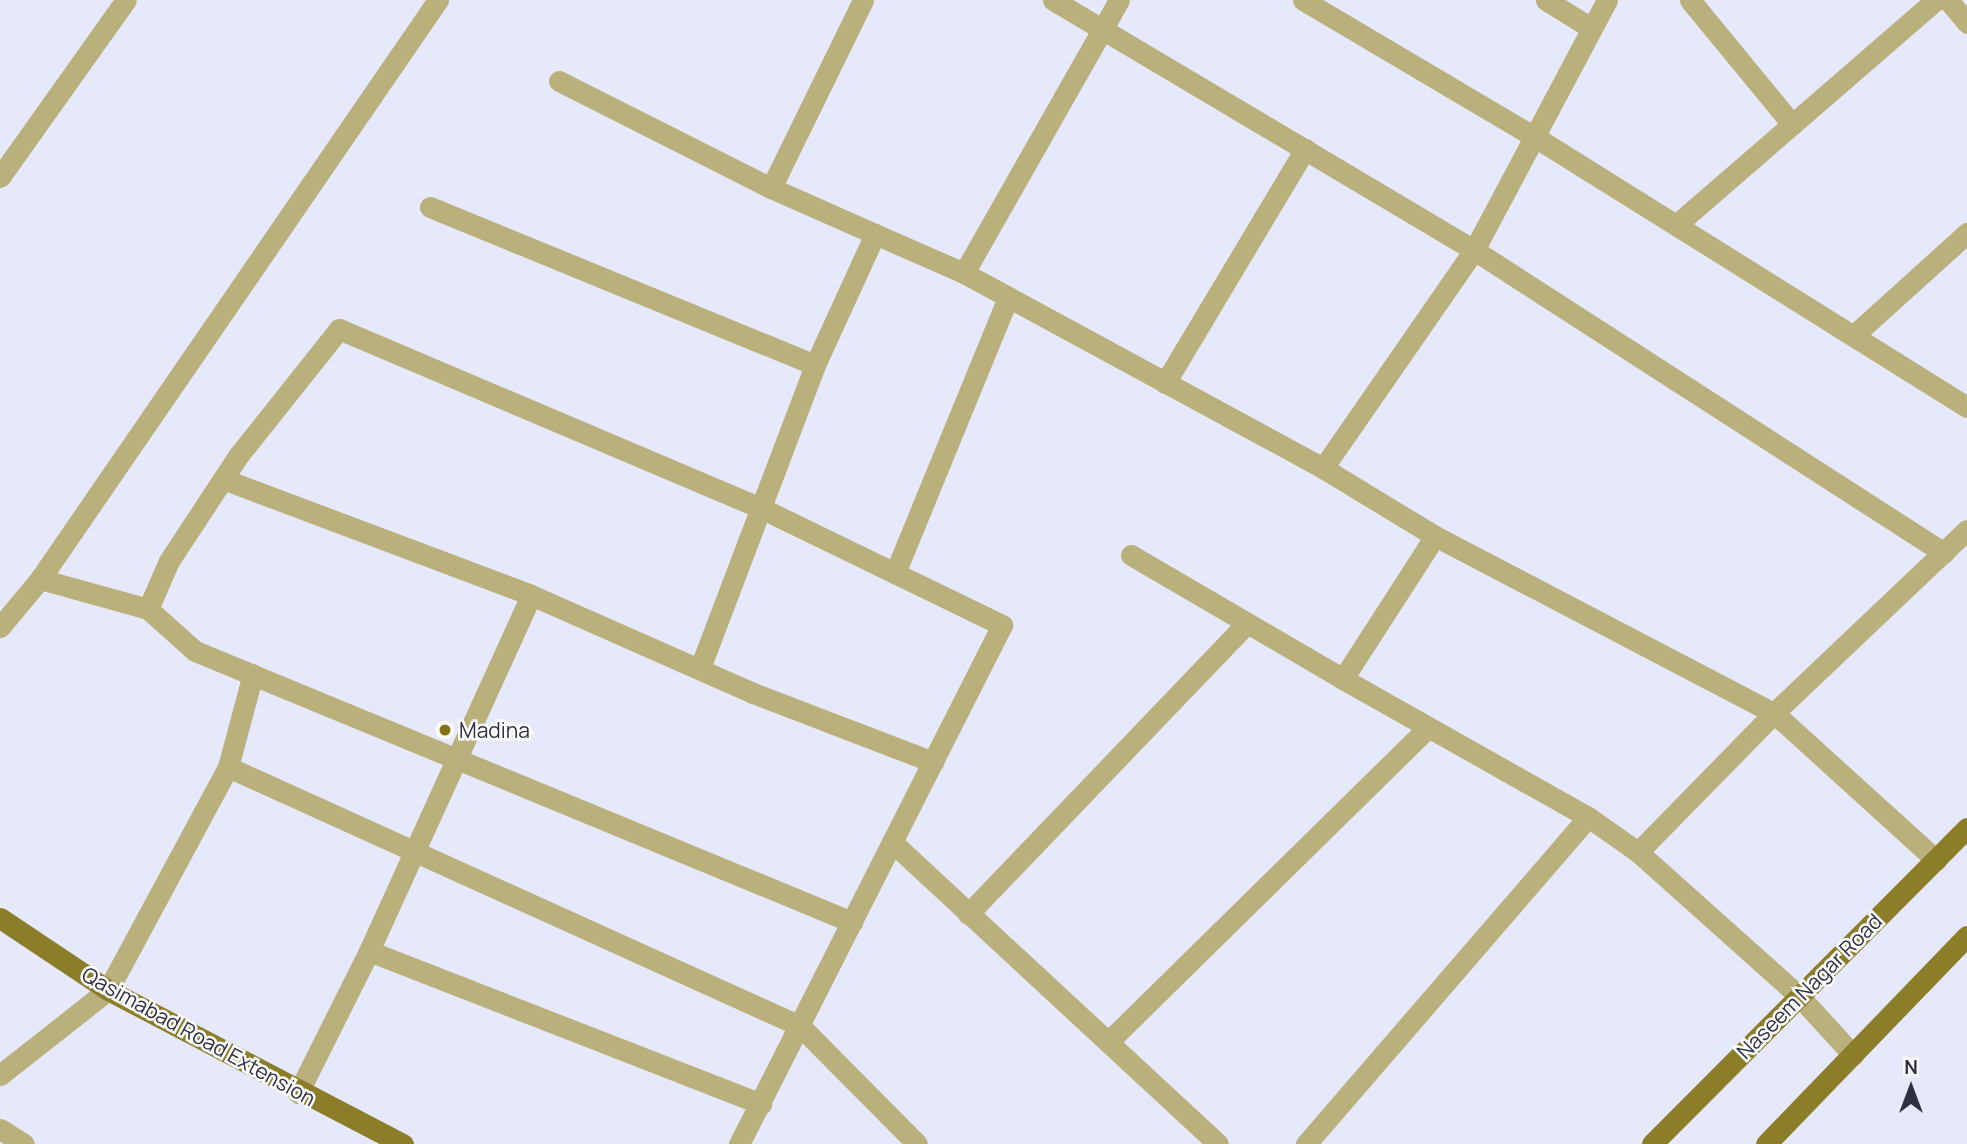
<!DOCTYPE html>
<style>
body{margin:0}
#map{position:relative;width:1967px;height:1144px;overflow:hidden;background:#e6e8fb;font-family:Manrope,sans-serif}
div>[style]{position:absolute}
.minor>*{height:21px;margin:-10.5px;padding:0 10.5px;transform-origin:10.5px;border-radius:10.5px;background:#b9b07c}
.major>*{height:21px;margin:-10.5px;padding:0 10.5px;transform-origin:10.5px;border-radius:10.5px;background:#8c7e28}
.dots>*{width:19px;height:19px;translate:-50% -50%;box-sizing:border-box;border:4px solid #fff;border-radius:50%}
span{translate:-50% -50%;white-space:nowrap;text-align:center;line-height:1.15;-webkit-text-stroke:5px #fff;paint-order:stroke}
.poi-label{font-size:21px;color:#2f3042}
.left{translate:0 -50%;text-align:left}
.street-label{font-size:21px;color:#2f3042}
.north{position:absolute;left:1876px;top:1053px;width:70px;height:70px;-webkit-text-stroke:5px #fff;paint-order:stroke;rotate:0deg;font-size:19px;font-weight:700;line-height:28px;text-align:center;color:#2f3042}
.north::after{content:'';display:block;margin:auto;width:24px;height:32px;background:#2f3042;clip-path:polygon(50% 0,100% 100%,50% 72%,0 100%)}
</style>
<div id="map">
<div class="minor">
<div style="left:1053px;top:0;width:490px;rotate:30.7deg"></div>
<div style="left:1474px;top:250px;width:265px;rotate:124.7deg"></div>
<div style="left:1119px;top:0;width:314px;rotate:119.6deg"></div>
<div style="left:964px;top:273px;width:409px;rotate:28.5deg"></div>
<div style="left:1323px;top:468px;width:131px;rotate:31.3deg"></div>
<div style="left:1435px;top:536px;width:382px;rotate:27.6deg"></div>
<div style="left:1774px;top:713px;width:219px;rotate:42.2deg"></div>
<div style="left:1303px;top:0;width:269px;rotate:30.6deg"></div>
<div style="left:1535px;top:137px;width:509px;rotate:32.01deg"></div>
<div style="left:1546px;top:0;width:53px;rotate:31.9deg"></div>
<div style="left:1607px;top:0;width:283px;rotate:118deg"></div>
<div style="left:1474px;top:250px;width:559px;rotate:32.81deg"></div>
<div style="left:1690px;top:0;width:161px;rotate:50.6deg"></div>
<div style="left:1948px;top:0;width:30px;rotate:50deg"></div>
<div style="left:559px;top:81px;width:237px;rotate:26.8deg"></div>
<div style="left:0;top:177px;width:217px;rotate:-54.6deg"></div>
<div style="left:430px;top:207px;width:416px;rotate:22.3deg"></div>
<div style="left:1676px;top:225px;width:344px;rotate:-40.9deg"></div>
<div style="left:875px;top:234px;width:97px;rotate:23.7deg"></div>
<div style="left:1853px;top:336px;width:154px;rotate:-42.1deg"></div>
<div style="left:1165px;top:383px;width:273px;rotate:-59.1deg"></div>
<div style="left:223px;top:479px;width:329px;rotate:20.6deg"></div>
<div style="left:1435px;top:536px;width:170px;rotate:122.8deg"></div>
<div style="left:1343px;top:679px;width:281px;rotate:29.4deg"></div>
<div style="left:1588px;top:817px;width:61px;rotate:35deg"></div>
<div style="left:1638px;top:852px;width:216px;rotate:41.8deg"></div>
<div style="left:1799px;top:996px;width:80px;rotate:47.5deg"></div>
<div style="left:1131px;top:555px;width:246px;rotate:30.3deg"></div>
<div style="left:895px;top:573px;width:298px;rotate:-67.7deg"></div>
<div style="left:40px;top:579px;width:112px;rotate:15.5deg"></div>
<div style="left:148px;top:609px;width:52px;rotate:-66.4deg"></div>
<div style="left:169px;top:561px;width:126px;rotate:-56.7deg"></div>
<div style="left:238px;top:456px;width:162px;rotate:-51.5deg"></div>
<div style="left:339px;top:329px;width:461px;rotate:23deg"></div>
<div style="left:763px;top:509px;width:266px;rotate:25.9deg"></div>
<div style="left:1002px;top:625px;width:582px;rotate:116.87deg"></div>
<div style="left:148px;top:609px;width:63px;rotate:41.8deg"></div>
<div style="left:195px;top:651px;width:711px;rotate:22.42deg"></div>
<div style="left:0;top:627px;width:62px;rotate:-50.2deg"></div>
<div style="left:40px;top:579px;width:703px;rotate:-55.5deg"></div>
<div style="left:700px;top:668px;width:324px;rotate:-69.2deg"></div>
<div style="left:815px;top:365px;width:144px;rotate:-65.4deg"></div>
<div style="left:875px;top:234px;width:114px;rotate:-156.1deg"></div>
<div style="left:771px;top:188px;width:209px;rotate:-63.9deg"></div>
<div style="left:228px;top:767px;width:628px;rotate:24.36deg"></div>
<div style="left:800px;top:1026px;width:166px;rotate:45.2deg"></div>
<div style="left:892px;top:842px;width:444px;rotate:42.8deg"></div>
<div style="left:1638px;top:852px;width:194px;rotate:-45.6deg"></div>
<div style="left:1774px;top:713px;width:266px;rotate:-43.5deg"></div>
<div style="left:968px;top:914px;width:403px;rotate:-46.2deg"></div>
<div style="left:369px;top:951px;width:421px;rotate:21.3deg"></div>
<div style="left:1108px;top:1042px;width:449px;rotate:-44.5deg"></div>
<div style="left:0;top:1075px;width:137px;rotate:-38.2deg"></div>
<div style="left:108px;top:990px;width:253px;rotate:-61.7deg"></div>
<div style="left:228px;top:767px;width:96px;rotate:-75deg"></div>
<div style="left:298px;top:1093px;width:159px;rotate:-63.4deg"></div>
<div style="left:369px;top:951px;width:391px;rotate:-65.5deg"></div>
<div style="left:531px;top:595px;width:243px;rotate:23.8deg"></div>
<div style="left:753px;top:693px;width:193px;rotate:21deg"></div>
<div style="left:0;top:1129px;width:28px;rotate:32deg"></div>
<div style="left:1306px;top:1144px;width:432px;rotate:-49.2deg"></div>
</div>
<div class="major">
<div style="left:0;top:918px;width:130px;rotate:33.7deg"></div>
<div style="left:108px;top:990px;width:333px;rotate:27.6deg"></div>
<div style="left:1652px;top:1144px;width:446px;rotate:-45.1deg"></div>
<div style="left:1766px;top:1144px;width:289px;rotate:-46deg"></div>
</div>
<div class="dots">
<div style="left:445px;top:730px;background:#837517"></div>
</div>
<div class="poi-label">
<span class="left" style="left:459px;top:730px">Madina</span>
</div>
<div class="street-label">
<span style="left:1809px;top:986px;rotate:-45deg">Naseem Nagar Road</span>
<span style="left:199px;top:1036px;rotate:29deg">Qasimabad Road Extension</span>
</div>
<div class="north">N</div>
</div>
